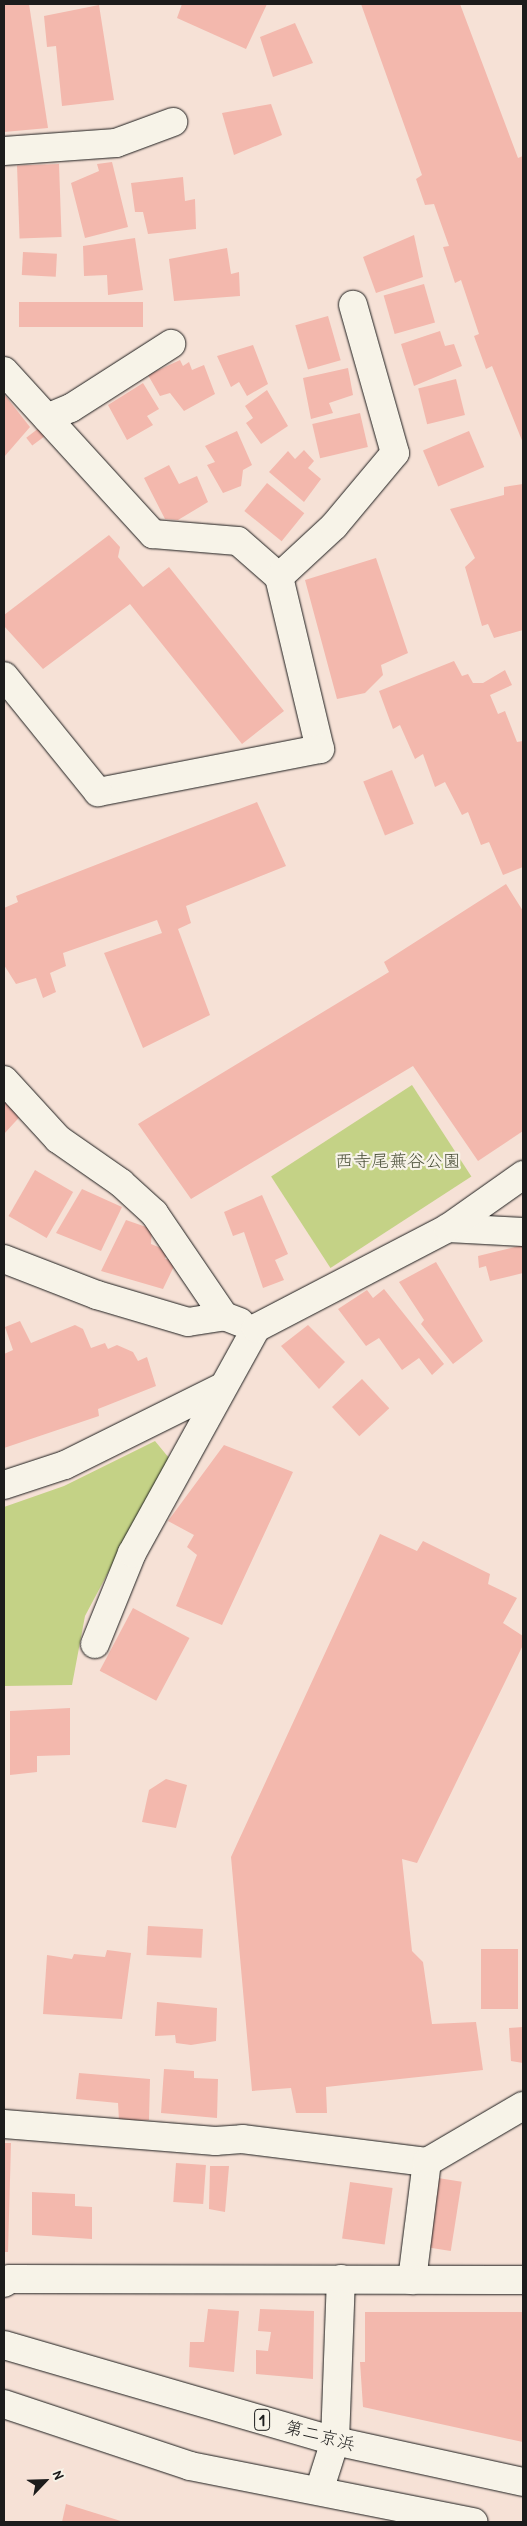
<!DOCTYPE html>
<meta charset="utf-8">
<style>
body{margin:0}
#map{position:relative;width:527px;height:2526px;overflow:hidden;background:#f6e1d6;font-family:"Patrick Hand","Klee One",sans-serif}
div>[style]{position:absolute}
.green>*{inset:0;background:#c4d286;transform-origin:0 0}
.building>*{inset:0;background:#f3b8ad;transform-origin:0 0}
.roads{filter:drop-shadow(0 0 1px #1c1c1c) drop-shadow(0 0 1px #1c1c1c)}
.minor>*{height:28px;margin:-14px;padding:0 14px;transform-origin:14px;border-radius:14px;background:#f7f3e8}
.highway>*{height:28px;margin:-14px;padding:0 14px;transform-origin:14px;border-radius:14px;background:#f7f3e8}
span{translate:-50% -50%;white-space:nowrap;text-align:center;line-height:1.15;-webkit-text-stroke:4.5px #f7f3e8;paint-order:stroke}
.shield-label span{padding:1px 4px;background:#f7f3e8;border:1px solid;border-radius:4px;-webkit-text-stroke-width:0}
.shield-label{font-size:16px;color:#1c1c1c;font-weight:700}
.park-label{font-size:18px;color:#4e533c}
.street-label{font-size:18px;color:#1c1c1c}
.frame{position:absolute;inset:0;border:5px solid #1c1c1c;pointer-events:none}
.north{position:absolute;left:20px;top:2456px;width:50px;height:50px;-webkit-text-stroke:4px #f7f3e8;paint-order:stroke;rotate:66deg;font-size:14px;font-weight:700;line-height:20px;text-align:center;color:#1c1c1c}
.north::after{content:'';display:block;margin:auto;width:18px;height:22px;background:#1c1c1c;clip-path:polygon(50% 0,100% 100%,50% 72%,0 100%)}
</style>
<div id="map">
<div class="green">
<div style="left:412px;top:1085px;width:109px;height:168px;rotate:57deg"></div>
<div style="clip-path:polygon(155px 1441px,169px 1458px,85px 1616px,72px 1685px,4px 1686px,4px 1507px,64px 1486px)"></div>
</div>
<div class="building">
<div style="clip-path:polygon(4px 4px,29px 4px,48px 128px,4px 132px)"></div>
<div style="clip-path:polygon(182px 4px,267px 4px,246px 49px,177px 18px)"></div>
<div style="clip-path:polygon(361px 4px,460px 4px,518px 158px,523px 156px,523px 443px,492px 366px,486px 369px,474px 336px,479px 334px,461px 280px,455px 283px,443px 247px,449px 246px,434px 204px,425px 205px,416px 179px,422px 175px)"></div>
<div style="clip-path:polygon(99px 5px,114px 100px,62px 106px,56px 46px,47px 47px,44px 16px)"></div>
<div style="clip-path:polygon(295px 23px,313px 63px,273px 77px,260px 37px)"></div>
<div style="clip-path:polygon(271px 104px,282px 135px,234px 155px,222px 113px)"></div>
<div style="clip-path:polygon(112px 162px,128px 227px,85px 238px,71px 183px,99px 171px,97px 164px)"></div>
<div style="left:59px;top:164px;width:73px;height:42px;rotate:88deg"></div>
<div style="clip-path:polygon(183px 177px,185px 201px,195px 199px,196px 229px,148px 234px,143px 212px,135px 212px,131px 183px)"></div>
<div style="clip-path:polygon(414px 235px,423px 277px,376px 293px,363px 257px)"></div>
<div style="clip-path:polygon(135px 238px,143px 290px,108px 295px,107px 275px,84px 276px,83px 246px)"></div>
<div style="clip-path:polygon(227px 248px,231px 274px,239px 272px,240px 296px,174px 301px,169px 259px)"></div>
<div style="left:23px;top:252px;width:34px;height:23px;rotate:3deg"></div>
<div style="left:424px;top:284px;width:40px;height:42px;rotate:74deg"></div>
<div style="left:19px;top:302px;width:124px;height:25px"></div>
<div style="left:328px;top:316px;width:46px;height:34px;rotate:74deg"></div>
<div style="clip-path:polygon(440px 331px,445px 346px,454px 344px,462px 366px,414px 386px,401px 344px)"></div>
<div style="clip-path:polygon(253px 345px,268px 384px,247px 396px,239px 382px,231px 387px,217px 356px)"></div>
<div style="clip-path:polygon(180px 360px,183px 366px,189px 362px,192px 370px,204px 365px,215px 394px,184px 411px,170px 393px,160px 396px,148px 375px)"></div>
<div style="clip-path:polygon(348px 368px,353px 395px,329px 403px,333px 413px,311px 419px,303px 378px)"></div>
<div style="left:456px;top:379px;width:37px;height:39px;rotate:76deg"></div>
<div style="clip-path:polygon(143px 383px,159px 409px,147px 416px,153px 425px,127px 440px,108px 405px)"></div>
<div style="clip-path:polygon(267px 390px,288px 426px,261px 444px,246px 423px,253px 418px,245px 406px)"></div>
<div style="clip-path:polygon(4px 394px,30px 427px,4px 457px)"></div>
<div style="left:360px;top:413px;width:35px;height:49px;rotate:77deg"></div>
<div style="left:39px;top:428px;width:10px;height:16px;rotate:53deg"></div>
<div style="clip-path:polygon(237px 431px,252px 465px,243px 470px,241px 486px,223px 493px,207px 465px,215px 462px,205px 446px)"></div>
<div style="left:469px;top:431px;width:39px;height:50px;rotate:67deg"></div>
<div style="clip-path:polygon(304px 450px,314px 461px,308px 468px,321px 479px,304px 502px,269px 472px,288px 451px,295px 459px)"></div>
<div style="clip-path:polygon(169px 465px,179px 484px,197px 476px,208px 502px,178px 520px,165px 519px,144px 478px)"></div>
<div style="left:267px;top:483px;width:48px;height:36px;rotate:39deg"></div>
<div style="clip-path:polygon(523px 484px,523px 630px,494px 638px,488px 624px,482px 626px,465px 567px,475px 558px,450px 509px,504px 495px,504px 487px)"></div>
<div style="clip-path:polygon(109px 535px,120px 547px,118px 557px,143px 587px,169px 567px,284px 711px,242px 744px,130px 604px,43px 669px,4px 626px,4px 615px)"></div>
<div style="clip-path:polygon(376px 558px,408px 653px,381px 665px,383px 675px,365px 693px,337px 699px,305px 580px)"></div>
<div style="clip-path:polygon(454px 661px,462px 676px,468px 674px,473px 683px,483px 683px,505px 670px,512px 685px,490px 695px,498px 714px,505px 711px,517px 742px,523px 741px,523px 867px,503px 875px,489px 842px,481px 845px,468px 812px,462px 815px,445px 782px,435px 787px,423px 754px,415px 759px,400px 725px,393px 729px,379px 691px)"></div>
<div style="left:392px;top:770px;width:58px;height:31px;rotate:68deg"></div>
<div style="clip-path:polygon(257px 802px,286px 866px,186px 906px,191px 923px,178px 929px,210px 1015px,143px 1048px,104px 953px,162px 933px,157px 920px,63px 953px,66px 966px,50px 973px,56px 992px,43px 998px,36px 978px,16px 984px,4px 965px,4px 908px,18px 902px,16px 896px)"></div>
<div style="clip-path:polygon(506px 884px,523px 911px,523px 1131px,478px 1161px,413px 1066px,191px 1199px,138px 1124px,389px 972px,384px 962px)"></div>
<div style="clip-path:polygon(4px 1090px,25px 1111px,4px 1134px)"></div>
<div style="left:35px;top:1170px;width:44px;height:53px;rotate:30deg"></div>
<div style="clip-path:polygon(82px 1189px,122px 1207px,101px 1251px,56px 1233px)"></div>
<div style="clip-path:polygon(262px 1195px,288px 1254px,275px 1260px,284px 1280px,263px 1288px,244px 1232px,233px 1236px,224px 1212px)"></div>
<div style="clip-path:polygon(126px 1220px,152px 1229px,151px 1244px,168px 1251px,165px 1259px,177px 1260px,163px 1289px,101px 1271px)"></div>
<div style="clip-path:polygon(523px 1245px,523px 1273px,490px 1281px,486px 1266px,479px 1268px,478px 1256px)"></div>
<div style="clip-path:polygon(436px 1262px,483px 1341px,453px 1364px,421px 1324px,424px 1320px,399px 1282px)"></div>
<div style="clip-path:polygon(384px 1289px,444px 1364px,432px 1375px,419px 1358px,402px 1370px,379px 1338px,366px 1346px,338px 1309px,367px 1290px,373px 1298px)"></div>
<div style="clip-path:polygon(20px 1321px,31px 1343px,75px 1325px,83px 1329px,91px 1348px,105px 1343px,108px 1349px,117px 1345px,133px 1352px,138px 1361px,147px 1357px,156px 1386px,98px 1409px,99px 1416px,4px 1448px,4px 1354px,13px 1350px,5px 1327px)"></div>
<div style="clip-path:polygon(308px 1325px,345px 1362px,319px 1389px,281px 1346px)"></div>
<div style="left:362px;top:1379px;width:40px;height:41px;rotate:47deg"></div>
<div style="clip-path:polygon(224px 1445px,293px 1472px,222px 1625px,176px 1606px,197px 1555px,187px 1547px,194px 1535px,168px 1521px)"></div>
<div style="clip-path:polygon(380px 1534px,417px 1551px,423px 1541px,490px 1574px,488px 1584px,517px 1598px,503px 1623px,523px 1636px,523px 1645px,417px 1863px,402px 1859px,412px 1951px,423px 1962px,432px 2024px,476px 2022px,483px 2070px,326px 2087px,327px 2113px,296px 2113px,291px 2088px,252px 2091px,231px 1857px)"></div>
<div style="left:133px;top:1608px;width:64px;height:71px;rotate:28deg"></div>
<div style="clip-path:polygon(70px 1708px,70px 1755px,37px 1756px,37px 1772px,10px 1775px,10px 1711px)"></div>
<div style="clip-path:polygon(166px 1779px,187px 1785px,176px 1828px,142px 1822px,149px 1790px)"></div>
<div style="left:148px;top:1926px;width:55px;height:29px;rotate:3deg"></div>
<div style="left:481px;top:1949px;width:37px;height:60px"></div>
<div style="clip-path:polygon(107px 1950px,131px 1953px,122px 2019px,43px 2014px,47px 1955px,72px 1959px,74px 1954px,105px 1957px)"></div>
<div style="clip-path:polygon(157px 2002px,217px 2008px,216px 2041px,191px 2045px,176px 2043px,175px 2035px,155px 2036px)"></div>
<div style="clip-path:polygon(523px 2027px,523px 2063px,511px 2061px,509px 2028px)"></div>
<div style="clip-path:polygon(164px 2069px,194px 2071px,194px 2078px,218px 2079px,217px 2118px,161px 2113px)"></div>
<div style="clip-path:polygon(79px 2073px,150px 2079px,149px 2120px,119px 2121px,118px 2103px,76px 2099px)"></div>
<div style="clip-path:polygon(4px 2143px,11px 2143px,8px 2252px,4px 2252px)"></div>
<div style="left:176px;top:2163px;width:30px;height:39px;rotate:4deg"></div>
<div style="clip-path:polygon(210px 2166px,229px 2166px,225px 2212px,209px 2209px)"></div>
<div style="left:438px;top:2178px;width:24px;height:70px;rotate:9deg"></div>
<div style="left:350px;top:2182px;width:43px;height:57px;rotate:8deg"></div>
<div style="clip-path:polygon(32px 2192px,75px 2194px,75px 2206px,92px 2207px,92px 2239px,32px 2235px)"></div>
<div style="clip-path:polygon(208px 2309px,239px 2311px,234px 2372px,189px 2367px,190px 2342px,204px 2342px)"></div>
<div style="clip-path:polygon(260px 2309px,314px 2311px,313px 2379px,256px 2374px,256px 2350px,268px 2351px,271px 2332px,258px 2331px)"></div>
<div style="clip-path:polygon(365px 2312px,523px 2312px,523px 2442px,363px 2407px,360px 2362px,365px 2362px)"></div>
<div style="clip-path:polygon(66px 2504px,124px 2522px,62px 2522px)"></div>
</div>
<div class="roads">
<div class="minor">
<div style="left:4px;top:151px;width:112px;rotate:-4.1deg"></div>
<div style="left:116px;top:143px;width:61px;rotate:-20.2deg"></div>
<div style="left:4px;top:371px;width:221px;rotate:47.6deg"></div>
<div style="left:153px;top:534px;width:85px;rotate:4.7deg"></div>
<div style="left:238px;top:541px;width:55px;rotate:41.3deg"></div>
<div style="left:279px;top:577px;width:177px;rotate:76.6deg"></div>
<div style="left:320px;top:749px;width:226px;rotate:169deg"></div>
<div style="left:98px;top:792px;width:149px;rotate:-129deg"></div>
<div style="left:47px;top:418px;width:26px;rotate:-23deg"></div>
<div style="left:71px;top:408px;width:119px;rotate:-32.6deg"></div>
<div style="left:279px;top:577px;width:75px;rotate:-42.8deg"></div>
<div style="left:334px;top:526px;width:95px;rotate:-50.1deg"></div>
<div style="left:395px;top:453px;width:154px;rotate:-105.8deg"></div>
<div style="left:4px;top:1080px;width:80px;rotate:47.5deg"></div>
<div style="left:58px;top:1139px;width:77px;rotate:34.9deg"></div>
<div style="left:121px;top:1183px;width:45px;rotate:42.3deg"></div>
<div style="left:154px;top:1213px;width:125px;rotate:55.8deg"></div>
<div style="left:448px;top:1228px;width:75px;rotate:3.1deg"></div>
<div style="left:4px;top:1259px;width:100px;rotate:21.2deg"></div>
<div style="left:97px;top:1295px;width:95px;rotate:16.5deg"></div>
<div style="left:188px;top:1322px;width:36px;rotate:-9deg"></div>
<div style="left:224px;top:1316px;width:17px;rotate:21deg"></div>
<div style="left:4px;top:1485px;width:64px;rotate:-18.2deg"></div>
<div style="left:65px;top:1465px;width:175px;rotate:-26.4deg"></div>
<div style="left:95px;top:1644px;width:98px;rotate:-67.9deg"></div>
<div style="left:132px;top:1553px;width:257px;rotate:-61.1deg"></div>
<div style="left:256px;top:1328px;width:216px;rotate:-27.5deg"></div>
<div style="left:448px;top:1228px;width:92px;rotate:-35.2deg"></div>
<div style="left:4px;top:2124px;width:212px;rotate:4.6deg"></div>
<div style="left:215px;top:2141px;width:27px;rotate:-4deg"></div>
<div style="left:242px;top:2139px;width:186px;rotate:7.1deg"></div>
<div style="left:412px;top:2280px;width:119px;rotate:-82.8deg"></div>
<div style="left:427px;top:2162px;width:111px;rotate:-30.3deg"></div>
<div style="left:4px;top:2283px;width:7px;rotate:-34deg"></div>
<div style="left:10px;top:2279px;width:513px;rotate:0.11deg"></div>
<div style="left:320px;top:2488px;width:49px;rotate:-72.3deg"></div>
<div style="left:335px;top:2441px;width:162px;rotate:-87.9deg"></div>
</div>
<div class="highway">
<div style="left:4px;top:2345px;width:345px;rotate:16.2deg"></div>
<div style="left:335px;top:2441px;width:192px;rotate:12.3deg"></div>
<div style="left:4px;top:2404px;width:196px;rotate:18.4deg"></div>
<div style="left:190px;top:2466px;width:289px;rotate:11.2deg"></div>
</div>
</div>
<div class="shield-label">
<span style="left:262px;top:2420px">1</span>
</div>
<div class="park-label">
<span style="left:398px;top:1161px">西寺尾蕪谷公園</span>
</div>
<div class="street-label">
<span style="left:320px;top:2436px;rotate:15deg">第二京浜</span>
</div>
<div class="frame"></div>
<div class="north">N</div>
</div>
